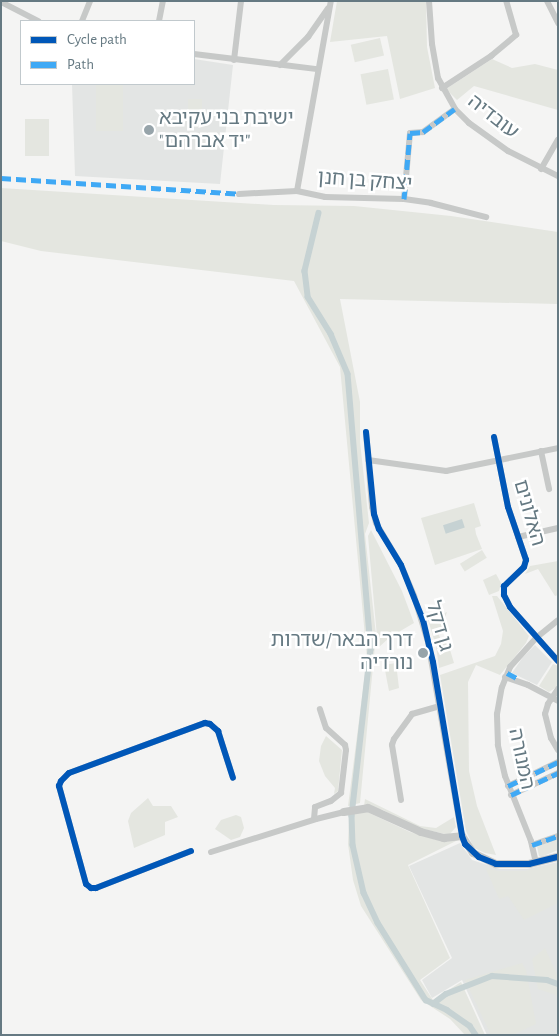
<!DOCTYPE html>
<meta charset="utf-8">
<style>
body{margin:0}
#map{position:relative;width:559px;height:1036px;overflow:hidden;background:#f4f4f3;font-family:"Alegreya Sans","Noto Sans Hebrew",sans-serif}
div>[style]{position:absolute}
.built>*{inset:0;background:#e3e5e4}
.green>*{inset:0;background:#e4e6e0;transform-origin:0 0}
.water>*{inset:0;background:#c6d2d3;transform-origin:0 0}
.canal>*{height:5.5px;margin:-2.75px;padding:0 2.75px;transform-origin:2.75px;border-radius:2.75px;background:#c6d2d3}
.minor>*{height:6px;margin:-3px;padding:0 3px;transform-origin:3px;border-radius:3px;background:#c7c9c8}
.tertiary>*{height:8px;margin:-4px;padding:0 4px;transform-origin:4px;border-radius:4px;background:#c7c9c8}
.quiet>*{height:5px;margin-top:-2.5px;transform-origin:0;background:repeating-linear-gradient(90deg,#3fa9f5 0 10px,transparent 0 15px)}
.cycleway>*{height:6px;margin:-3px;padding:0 3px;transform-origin:3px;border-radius:3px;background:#0057b8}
.dots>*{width:14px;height:14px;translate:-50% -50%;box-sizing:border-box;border:2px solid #fff;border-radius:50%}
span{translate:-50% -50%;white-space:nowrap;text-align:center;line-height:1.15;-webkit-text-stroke:5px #fff;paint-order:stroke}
.street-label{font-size:20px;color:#657982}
.poi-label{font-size:20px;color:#657982}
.left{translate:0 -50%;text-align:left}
.right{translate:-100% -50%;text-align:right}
.frame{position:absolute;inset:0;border:2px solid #657982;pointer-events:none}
.legend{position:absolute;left:20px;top:20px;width:175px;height:65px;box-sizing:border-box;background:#fff;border:1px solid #c1c9cd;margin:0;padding:6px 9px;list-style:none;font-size:15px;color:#657982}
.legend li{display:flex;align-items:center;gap:10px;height:25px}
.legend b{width:25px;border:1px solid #c1c9cd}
</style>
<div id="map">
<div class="built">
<div style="clip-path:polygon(194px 59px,233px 65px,220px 184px,75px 176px,72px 84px,194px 84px)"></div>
<div style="clip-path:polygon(535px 645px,552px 662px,537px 685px,512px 673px,523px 657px)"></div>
<div style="clip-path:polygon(460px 843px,472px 860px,500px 869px,527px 869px,558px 862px,558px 1035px,487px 1035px,462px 980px,432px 998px,422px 980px,452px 958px,409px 866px)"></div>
</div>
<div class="green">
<div style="clip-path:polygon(337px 1px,426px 1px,427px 47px,435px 88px,400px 99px,387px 36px,330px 42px)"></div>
<div style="left:380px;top:38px;width:18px;height:30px;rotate:77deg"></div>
<div style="clip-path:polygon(492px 59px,512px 68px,535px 64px,558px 70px,558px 110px,474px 86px,457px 100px,446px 89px)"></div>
<div style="left:388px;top:69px;width:31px;height:28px;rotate:79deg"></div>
<div style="left:96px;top:84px;width:27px;height:47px"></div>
<div style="left:188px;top:99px;width:14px;height:28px"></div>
<div style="left:25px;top:119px;width:24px;height:37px"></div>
<div style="clip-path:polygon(1px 188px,274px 205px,354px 206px,451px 216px,558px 232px,558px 304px,340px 299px,360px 402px,360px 442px,369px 523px,365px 534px,376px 635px,360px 803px,348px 806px,367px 658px,340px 367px,294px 281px,41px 251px,1px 241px)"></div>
<div style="clip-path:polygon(474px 503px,481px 526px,475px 528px,476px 534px,482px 549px,435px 565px,421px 518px)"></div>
<div style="clip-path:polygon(371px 530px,402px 591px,414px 623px,390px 637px,378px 648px,368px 536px)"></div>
<div style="left:482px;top:550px;width:9px;height:26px;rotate:58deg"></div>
<div style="clip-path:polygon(558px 561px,558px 595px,555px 596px,538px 569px,525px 574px,530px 566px)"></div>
<div style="clip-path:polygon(496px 574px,501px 583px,499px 591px,489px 595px,483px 580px)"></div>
<div style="clip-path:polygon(492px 596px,497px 596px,529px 636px,526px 643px,500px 675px,476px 665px,468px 682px,469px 771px,477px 806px,496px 855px,485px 853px,474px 848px,466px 831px,440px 675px,495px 656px,501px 644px,503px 631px)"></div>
<div style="clip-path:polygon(447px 612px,439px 635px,441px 641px,445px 640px,448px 643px,454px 663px,439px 668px,436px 646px,428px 620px)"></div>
<div style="clip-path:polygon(396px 663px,399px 688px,389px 691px,384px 665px)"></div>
<div style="clip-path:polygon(553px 664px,558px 666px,558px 686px,549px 692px,539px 686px)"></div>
<div style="clip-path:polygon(326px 736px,342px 750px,338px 791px,334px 794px,335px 788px,325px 776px,319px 761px,321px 746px)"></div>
<div style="clip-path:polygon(148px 798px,153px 806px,171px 806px,178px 817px,165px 822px,165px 835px,134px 848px,128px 821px,131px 813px)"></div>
<div style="clip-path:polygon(365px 799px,420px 826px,436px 828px,454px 817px,456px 827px,449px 835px,415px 827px,383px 810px,364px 806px)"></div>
<div style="clip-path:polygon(365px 811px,410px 832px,437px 840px,458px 840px,408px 865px,450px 958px,420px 980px,433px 1000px,461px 982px,485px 1035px,465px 1035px,450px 1019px,421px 1000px,361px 906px,353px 880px,348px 844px,349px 818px,350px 815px)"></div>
<div style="clip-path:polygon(236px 815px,241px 817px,244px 828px,240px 837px,231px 840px,215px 829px,221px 820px)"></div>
<div style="clip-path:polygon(558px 839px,558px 850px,541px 857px,539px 856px,537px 846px)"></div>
<div style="clip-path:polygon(558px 864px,558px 903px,524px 920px,508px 896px,499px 899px,485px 867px,498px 871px,525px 871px)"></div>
<div style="clip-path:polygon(545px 948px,558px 977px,558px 1001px,556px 995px,538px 989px,532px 959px)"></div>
<div style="clip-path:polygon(522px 963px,526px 970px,536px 1024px,513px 1035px,491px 1035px,465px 980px)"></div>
</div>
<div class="water">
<div style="left:462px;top:519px;width:9px;height:20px;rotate:72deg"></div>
</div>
<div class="canal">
<div style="left:319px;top:213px;width:60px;rotate:103.6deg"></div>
<div style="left:305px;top:271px;width:26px;rotate:83deg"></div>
<div style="left:308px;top:297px;width:44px;rotate:58.1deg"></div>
<div style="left:331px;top:334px;width:43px;rotate:67deg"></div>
<div style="left:348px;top:374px;width:276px;rotate:85.2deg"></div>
<div style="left:371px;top:649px;width:168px;rotate:96.5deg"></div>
<div style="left:352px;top:816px;width:29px;rotate:88deg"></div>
<div style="left:353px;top:845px;width:49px;rotate:77.1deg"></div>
<div style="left:364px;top:893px;width:33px;rotate:65deg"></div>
<div style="left:378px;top:923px;width:91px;rotate:58.1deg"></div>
<div style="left:426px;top:1000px;width:23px;rotate:25deg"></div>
<div style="left:447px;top:1010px;width:28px;rotate:35deg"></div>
<div style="left:470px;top:1026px;width:11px;rotate:56deg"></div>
<div style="left:433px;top:1004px;width:16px;rotate:-38deg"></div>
<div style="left:446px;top:994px;width:49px;rotate:-21.4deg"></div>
<div style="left:492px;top:976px;width:55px;rotate:4.2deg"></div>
<div style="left:547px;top:980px;width:12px;rotate:20deg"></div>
</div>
<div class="minor">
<div style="left:429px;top:1px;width:43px;rotate:86deg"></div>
<div style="left:432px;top:44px;width:35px;rotate:80deg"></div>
<div style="left:438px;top:78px;width:35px;rotate:61deg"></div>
<div style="left:455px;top:109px;width:20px;rotate:45deg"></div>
<div style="left:469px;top:123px;width:48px;rotate:35.7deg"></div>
<div style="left:508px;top:151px;width:56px;rotate:26.6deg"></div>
<div style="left:547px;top:1px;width:25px;rotate:63deg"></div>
<div style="left:1px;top:2px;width:42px;rotate:27.2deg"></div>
<div style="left:82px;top:21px;width:22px;rotate:-68deg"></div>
<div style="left:159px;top:21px;width:20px;rotate:-79deg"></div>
<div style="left:194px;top:54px;width:124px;rotate:7deg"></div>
<div style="left:234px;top:60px;width:59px;rotate:-83.2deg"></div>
<div style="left:280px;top:65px;width:40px;rotate:-45deg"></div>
<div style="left:308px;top:37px;width:35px;rotate:-55deg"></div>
<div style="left:442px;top:88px;width:59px;rotate:-33.1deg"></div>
<div style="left:491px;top:56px;width:33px;rotate:-40deg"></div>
<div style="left:516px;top:35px;width:35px;rotate:-106deg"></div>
<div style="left:541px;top:169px;width:34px;rotate:-60deg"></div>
<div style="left:297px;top:191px;width:193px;rotate:-79.9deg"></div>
<div style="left:239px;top:194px;width:58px;rotate:-3deg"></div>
<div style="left:297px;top:191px;width:29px;rotate:12deg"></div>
<div style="left:325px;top:197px;width:79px;rotate:1.5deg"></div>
<div style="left:404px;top:199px;width:27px;rotate:8deg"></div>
<div style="left:431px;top:203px;width:57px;rotate:14.3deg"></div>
<div style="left:404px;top:199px;width:66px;rotate:-84.8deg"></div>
<div style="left:410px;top:133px;width:13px;rotate:-4deg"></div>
<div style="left:423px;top:132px;width:39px;rotate:-36deg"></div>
<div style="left:366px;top:432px;width:75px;rotate:85.4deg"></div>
<div style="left:372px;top:507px;width:16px;rotate:76deg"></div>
<div style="left:376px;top:523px;width:49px;rotate:59.2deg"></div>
<div style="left:401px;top:565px;width:34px;rotate:67deg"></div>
<div style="left:414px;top:596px;width:48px;rotate:73.1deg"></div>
<div style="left:428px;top:642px;width:197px;rotate:80.1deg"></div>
<div style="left:494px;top:437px;width:71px;rotate:78.7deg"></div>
<div style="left:508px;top:507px;width:56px;rotate:71.2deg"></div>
<div style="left:526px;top:560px;width:7px;rotate:106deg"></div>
<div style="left:524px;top:567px;width:28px;rotate:136deg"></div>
<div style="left:504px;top:586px;width:9px;rotate:90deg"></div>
<div style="left:504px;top:595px;width:13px;rotate:63deg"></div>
<div style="left:510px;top:607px;width:72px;rotate:48.4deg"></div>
<div style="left:541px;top:451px;width:39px;rotate:78deg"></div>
<div style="left:368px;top:460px;width:79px;rotate:8deg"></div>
<div style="left:446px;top:471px;width:114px;rotate:-11.6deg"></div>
<div style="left:518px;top:537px;width:41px;rotate:-12.7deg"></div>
<div style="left:505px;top:677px;width:24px;rotate:19deg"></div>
<div style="left:528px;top:685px;width:34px;rotate:28deg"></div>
<div style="left:558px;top:689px;width:18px;rotate:124deg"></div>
<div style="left:548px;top:704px;width:10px;rotate:107deg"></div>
<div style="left:545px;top:714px;width:25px;rotate:76deg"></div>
<div style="left:551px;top:738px;width:14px;rotate:60deg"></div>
<div style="left:508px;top:786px;width:55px;rotate:-25.6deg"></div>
<div style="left:511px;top:795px;width:52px;rotate:-25.1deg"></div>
<div style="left:401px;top:800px;width:56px;rotate:-99.3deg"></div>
<div style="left:392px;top:745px;width:6px;rotate:-72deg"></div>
<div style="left:394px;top:739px;width:31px;rotate:-54deg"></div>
<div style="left:412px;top:714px;width:29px;rotate:-16deg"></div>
<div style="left:314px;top:819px;width:12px;rotate:-85deg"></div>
<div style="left:315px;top:807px;width:17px;rotate:-21deg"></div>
<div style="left:331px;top:801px;width:13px;rotate:-39deg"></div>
<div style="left:341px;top:793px;width:43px;rotate:-83.4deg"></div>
<div style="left:346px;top:750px;width:5px;rotate:-101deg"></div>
<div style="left:345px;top:745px;width:25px;rotate:-138deg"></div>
<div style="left:326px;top:728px;width:20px;rotate:-108deg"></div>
<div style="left:532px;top:845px;width:28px;rotate:-19deg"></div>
<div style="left:191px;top:851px;width:102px;rotate:158.7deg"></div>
<div style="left:96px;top:888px;width:5px;rotate:180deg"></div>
<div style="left:91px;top:888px;width:6px;rotate:-141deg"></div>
<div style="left:86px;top:884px;width:102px;rotate:-105.4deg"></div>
<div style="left:59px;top:786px;width:5px;rotate:-68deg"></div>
<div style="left:61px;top:781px;width:11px;rotate:-45deg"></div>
<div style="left:69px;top:773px;width:145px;rotate:-20.2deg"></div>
<div style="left:205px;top:723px;width:5px;rotate:11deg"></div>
<div style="left:210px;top:724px;width:11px;rotate:41deg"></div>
<div style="left:218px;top:731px;width:49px;rotate:72.3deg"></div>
<div style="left:211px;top:852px;width:110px;rotate:-17.4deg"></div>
<div style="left:316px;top:819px;width:29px;rotate:-14deg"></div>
<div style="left:536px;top:863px;width:23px;rotate:-103deg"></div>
<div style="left:531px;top:841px;width:70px;rotate:-111.8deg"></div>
<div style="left:505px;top:776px;width:32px;rotate:-103deg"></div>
<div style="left:498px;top:745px;width:31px;rotate:-92deg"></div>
<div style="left:497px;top:714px;width:27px;rotate:-80deg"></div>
<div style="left:502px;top:687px;width:22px;rotate:-68deg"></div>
<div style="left:510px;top:667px;width:39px;rotate:-48deg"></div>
<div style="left:536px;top:638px;width:28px;rotate:-39deg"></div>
</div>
<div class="tertiary">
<div style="left:344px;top:812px;width:24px;rotate:-9deg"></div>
<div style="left:368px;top:808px;width:58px;rotate:24.4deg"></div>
<div style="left:421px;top:832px;width:24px;rotate:15deg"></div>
<div style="left:444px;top:838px;width:18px;rotate:-6deg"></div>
<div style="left:462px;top:836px;width:20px;rotate:57deg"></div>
<div style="left:473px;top:853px;width:25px;rotate:26deg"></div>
<div style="left:496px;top:864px;width:33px"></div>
<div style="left:529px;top:864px;width:30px;rotate:-14deg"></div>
</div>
<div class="quiet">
<div style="left:1px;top:178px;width:239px;rotate:3.8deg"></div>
<div style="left:404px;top:199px;width:66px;rotate:-84.8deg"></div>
<div style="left:410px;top:133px;width:13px;rotate:-4deg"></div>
<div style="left:423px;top:132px;width:39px;rotate:-36deg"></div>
<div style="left:507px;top:673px;width:13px;rotate:27deg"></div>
<div style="left:508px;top:786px;width:55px;rotate:-25.6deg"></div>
<div style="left:511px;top:795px;width:52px;rotate:-25.1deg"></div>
<div style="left:532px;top:845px;width:28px;rotate:-19deg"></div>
</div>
<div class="cycleway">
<div style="left:366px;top:432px;width:82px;rotate:84.4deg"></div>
<div style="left:374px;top:514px;width:16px;rotate:72deg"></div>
<div style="left:379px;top:529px;width:42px;rotate:58.6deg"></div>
<div style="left:401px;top:565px;width:59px;rotate:68.2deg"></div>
<div style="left:423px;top:620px;width:43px;rotate:76.6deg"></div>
<div style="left:433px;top:662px;width:176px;rotate:80.5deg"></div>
<div style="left:462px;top:836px;width:9px;rotate:69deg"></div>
<div style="left:465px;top:844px;width:19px;rotate:43deg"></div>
<div style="left:479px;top:857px;width:18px;rotate:22deg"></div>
<div style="left:496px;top:864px;width:33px"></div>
<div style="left:529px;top:864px;width:30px;rotate:-14deg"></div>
<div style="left:494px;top:437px;width:71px;rotate:78.7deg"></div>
<div style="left:508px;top:507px;width:56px;rotate:71.2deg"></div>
<div style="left:526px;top:560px;width:7px;rotate:106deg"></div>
<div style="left:524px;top:567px;width:28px;rotate:136deg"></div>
<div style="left:504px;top:586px;width:9px;rotate:90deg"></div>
<div style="left:504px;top:595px;width:13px;rotate:63deg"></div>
<div style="left:510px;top:607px;width:72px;rotate:48.4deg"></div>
<div style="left:191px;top:851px;width:102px;rotate:158.7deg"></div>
<div style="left:96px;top:888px;width:5px;rotate:180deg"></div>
<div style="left:91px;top:888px;width:6px;rotate:-141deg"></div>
<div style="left:86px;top:884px;width:102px;rotate:-105.4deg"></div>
<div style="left:59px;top:786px;width:5px;rotate:-68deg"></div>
<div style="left:61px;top:781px;width:11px;rotate:-45deg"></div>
<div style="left:69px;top:773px;width:145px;rotate:-20.2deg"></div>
<div style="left:205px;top:723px;width:5px;rotate:11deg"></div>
<div style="left:210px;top:724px;width:11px;rotate:41deg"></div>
<div style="left:218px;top:731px;width:49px;rotate:72.3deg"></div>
</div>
<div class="dots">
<div style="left:149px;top:130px;background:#97a4aa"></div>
<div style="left:423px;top:653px;background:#97a4aa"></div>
</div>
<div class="street-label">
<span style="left:493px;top:117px;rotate:38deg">עובדיה</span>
<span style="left:365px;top:181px;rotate:4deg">יצחק בן חנן</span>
<span style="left:529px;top:513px;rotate:74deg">האלונים</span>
<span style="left:439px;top:626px;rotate:74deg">גן דקל</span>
<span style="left:521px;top:759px;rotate:78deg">המנורה</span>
</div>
<div class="poi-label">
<span class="left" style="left:159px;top:130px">ישיבת בני עקיבא<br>"יד אברהם"</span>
<span class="right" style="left:413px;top:652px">דרך הבאר/שדרות<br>נורדיה</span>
</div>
<div class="frame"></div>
<ul class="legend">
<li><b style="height:6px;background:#0057b8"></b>Cycle path</li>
<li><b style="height:6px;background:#3fa9f5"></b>Path</li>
</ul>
</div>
